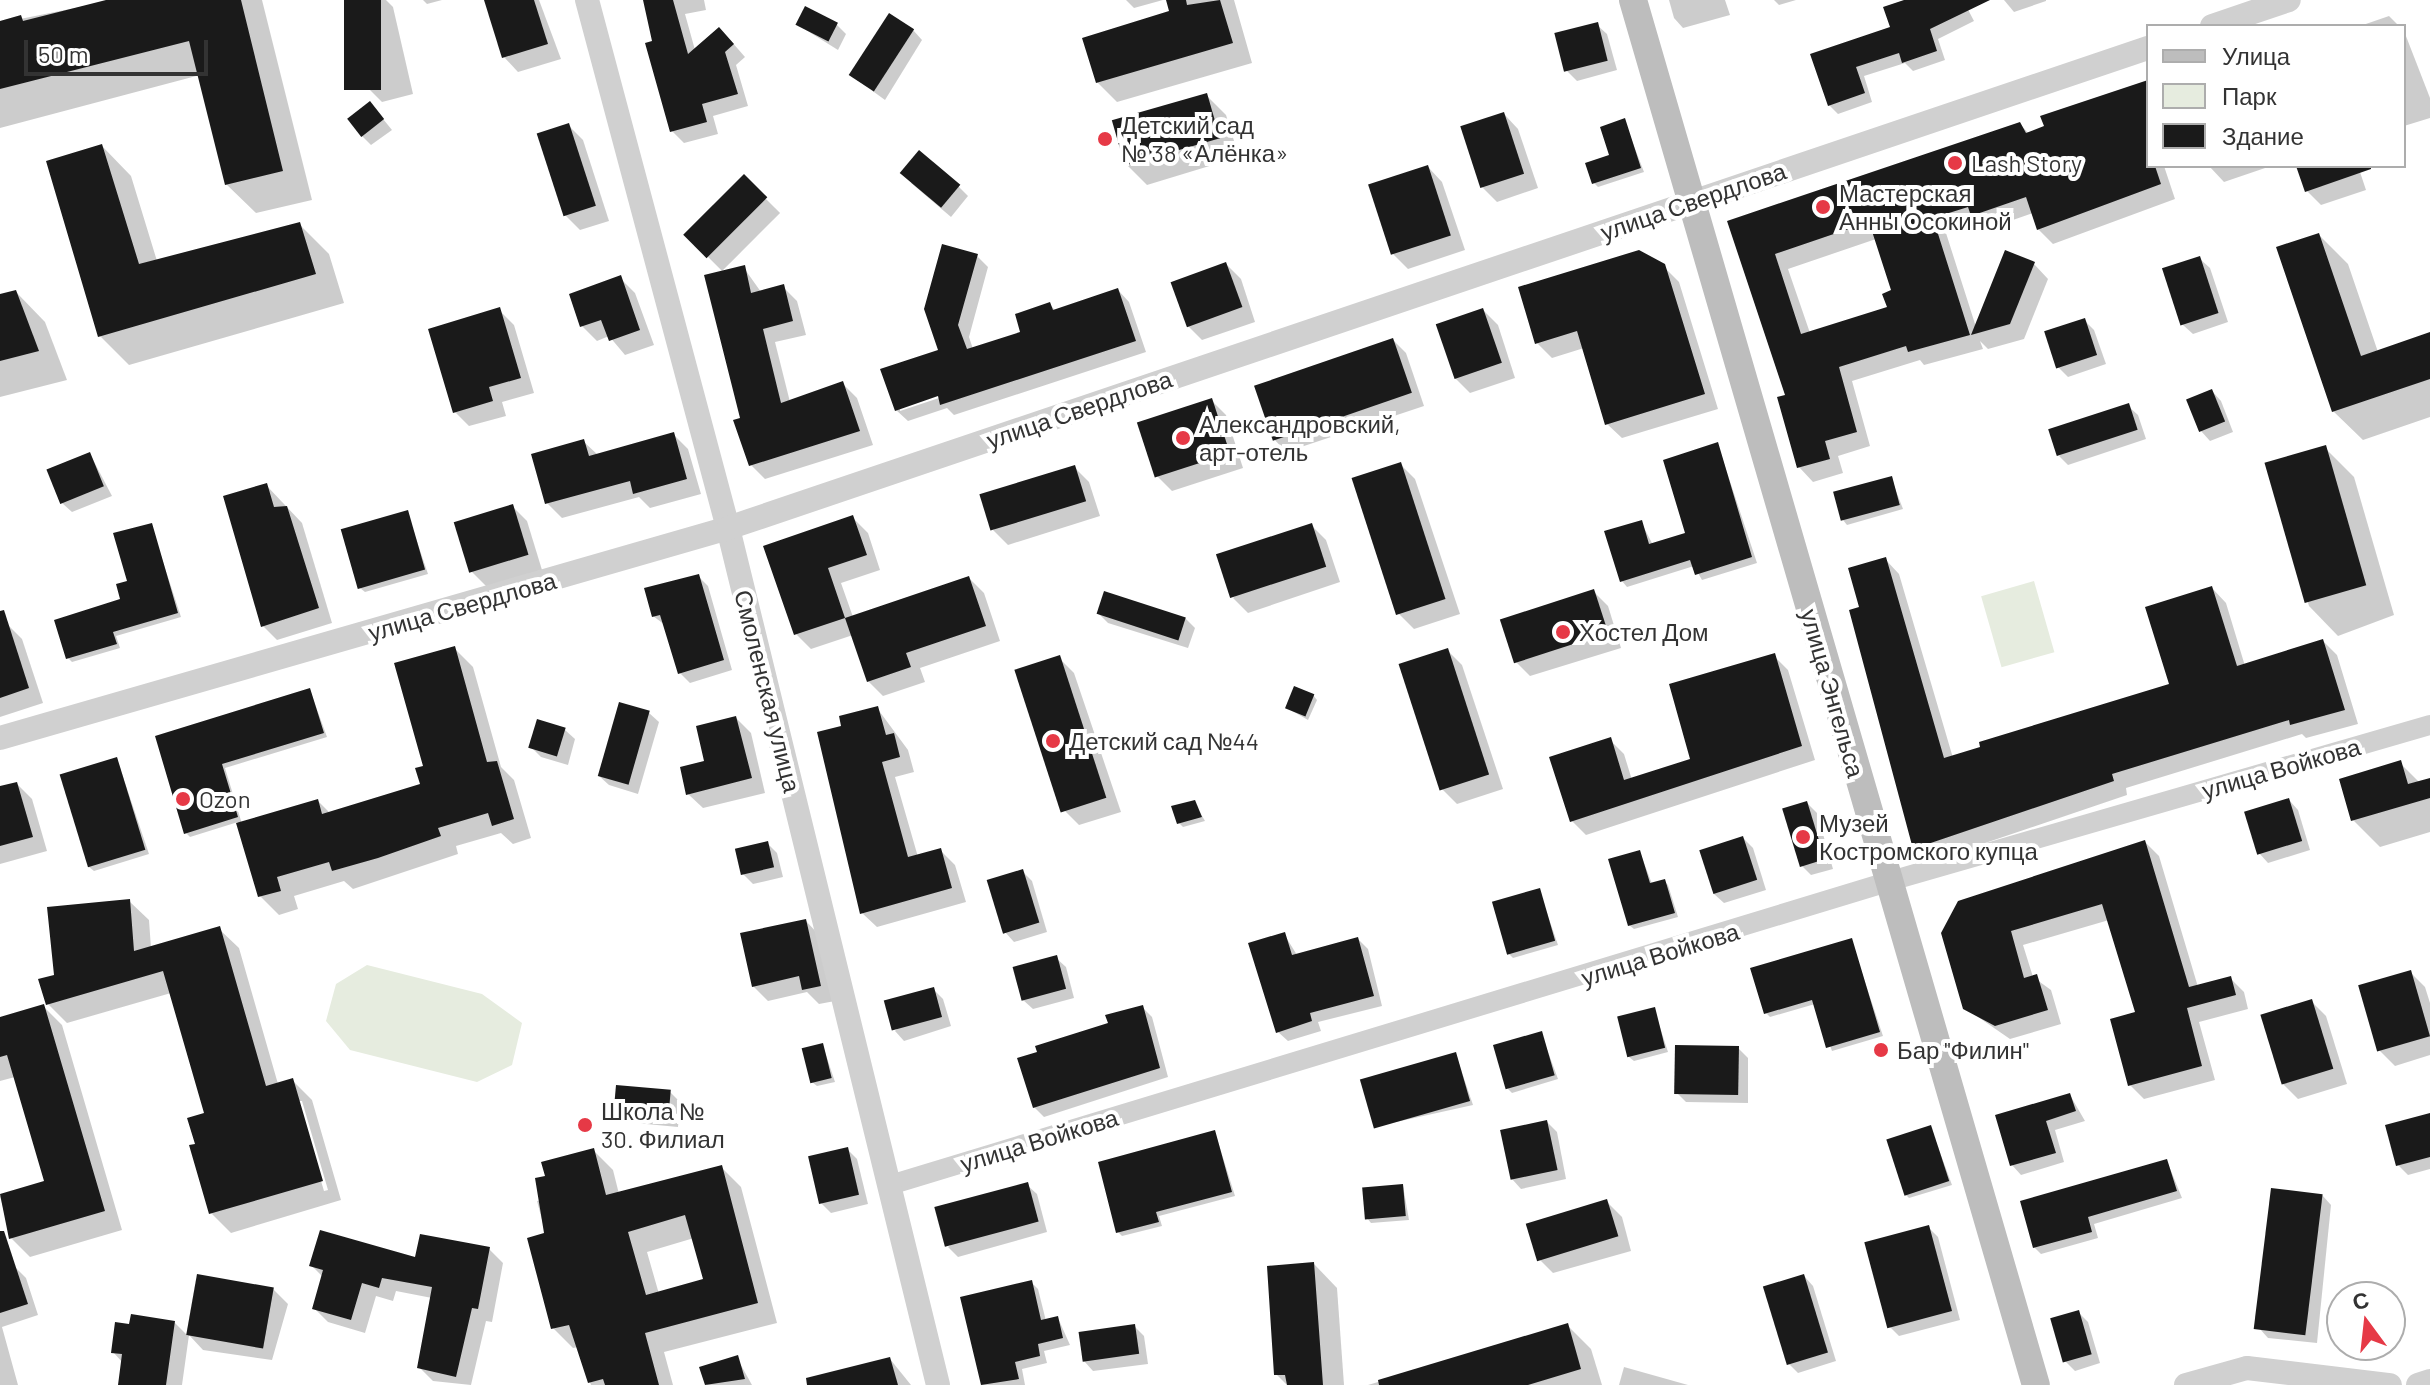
<!DOCTYPE html>
<meta charset="utf-8">
<style>
body{margin:0}
#map{position:relative;width:2430px;height:1385px;overflow:hidden;background:#fff;font-family:Barlow,sans-serif}
div>[style]{position:absolute}
.green>*{inset:0;background:#e6ecdf;transform-origin:0 0}
.shadow>*{inset:0;background:#0003;transform-origin:0 0}
.building>*{inset:0;background:#1a1a1a;transform-origin:0 0}
.minor>*{height:20px;margin:-10px;padding:0 10px;transform-origin:10px;border-radius:10px;background:#d0d0d0}
.tertiary>*{height:24px;margin:-12px;padding:0 12px;transform-origin:12px;border-radius:12px;background:#d0d0d0}
.secondary>*{height:28px;margin:-14px;padding:0 14px;transform-origin:14px;border-radius:14px;background:#bdbdbd}
.dots>*{width:22px;height:22px;translate:-50% -50%;box-sizing:border-box;border:4px solid #fff;border-radius:50%}
span{translate:-50% -50%;white-space:nowrap;text-align:center;line-height:1.15;-webkit-text-stroke:8px #fff;paint-order:stroke}
.poi-label{font-size:24px;color:#333}
.left{translate:0 -50%;text-align:left}
.street-label{font-size:24px;color:#333}
.legend{position:absolute;left:2146px;top:24px;width:260px;height:144px;box-sizing:border-box;background:#fff;border:2px solid #adadad;margin:0;padding:10px 14px;list-style:none;font-size:24px;color:#333}
.legend li{display:flex;align-items:center;gap:16px;height:40px}
.legend b{width:40px;border:2px solid #adadad}
.north{position:absolute;left:2326px;top:1281px;width:80px;height:80px;box-sizing:border-box;background:#fff;border:2px solid #adadad;border-radius:50%;rotate:345deg;font-size:22px;font-weight:700;line-height:32px;text-align:center;color:#333}
.north::after{content:'';display:block;margin:auto;width:28px;height:36px;background:#e63946;clip-path:polygon(50% 0,100% 100%,50% 72%,0 100%)}
.scale{position:absolute;left:24px;top:40px;width:184px;height:36px;box-sizing:border-box;border:4px solid #333;border-top:0;padding-left:10px;font-size:24px;line-height:28px;white-space:nowrap;color:#333;-webkit-text-stroke:6px #fff;paint-order:stroke}
</style>
<div id="map">
<div class="green">
<div style="left:2034px;top:581px;width:74px;height:55px;rotate:74deg"></div>
<div style="clip-path:polygon(367px 965px,482px 994px,522px 1023px,512px 1065px,477px 1082px,350px 1050px,326px 1021px,336px 984px)"></div>
</div>
<div class="shadow">
<div style="clip-path:polygon(115px 0,262px 0,312px 200px,256px 213px,226px 184px,200px 75px,0 128px,0 23px)"></div>
<div style="clip-path:polygon(346px 0,386px 0,393px 7px,413px 94px,382px 102px,367px 87px)"></div>
<div style="clip-path:polygon(423px 0,442px 0,427px 4px)"></div>
<div style="clip-path:polygon(501px 0,539px 0,561px 59px,518px 72px,504px 57px)"></div>
<div style="clip-path:polygon(645px 0,704px 0,706px 10px,685px 14px,695px 50px,731px 41px,745px 57px,736px 65px,748px 106px,713px 116px,718px 134px,684px 143px,672px 131px)"></div>
<div style="clip-path:polygon(1126px 0,1163px 0,1134px 8px)"></div>
<div style="clip-path:polygon(1168px 0,1234px 0,1252px 63px,1117px 102px,1097px 82px,1172px 13px)"></div>
<div style="clip-path:polygon(1669px 0,1725px 0,1730px 15px,1683px 28px,1674px 18px)"></div>
<div style="clip-path:polygon(1774px 0,1796px 0,1779px 5px)"></div>
<div style="clip-path:polygon(1911px 0,1963px 0,1974px 21px,1938px 39px,1945px 60px,1913px 71px,1905px 63px,1864px 76px,1872px 102px,1838px 114px,1829px 105px,1813px 55px,1892px 28px)"></div>
<div style="clip-path:polygon(2004px 0,2046px 0,2046px 1px,2014px 12px)"></div>
<div style="clip-path:polygon(2389px 16px,2399px 26px,2360px 26px)"></div>
<div style="clip-path:polygon(836px 24px,846px 34px,838px 50px,798px 25px)"></div>
<div style="clip-path:polygon(1597px 25px,1607px 34px,1617px 70px,1577px 81px,1567px 71px)"></div>
<div style="clip-path:polygon(913px 30px,922px 40px,885px 100px,852px 76px)"></div>
<div style="clip-path:polygon(2404px 31px,2430px 98px,2430px 118px,2404px 126px)"></div>
<div style="clip-path:polygon(evenodd,2148px 82px,2148px 166px,2164px 166px,2175px 199px,2053px 244px,2038px 229px,2033px 213px,1987px 229px,1980px 222px,1946px 233px,1976px 327px,2034px 264px,2048px 279px,2024px 339px,1988px 349px,1980px 341px,1983px 349px,1924px 365px,1920px 360px,1852px 381px,1870px 446px,1838px 456px,1843px 473px,1813px 482px,1799px 467px,1788px 396px,1729px 223px,2020px 124px,2029px 134px,2148px 82px,1876px 239px,1894px 291px,1890px 309px,1810px 333px,1788px 269px,1876px 239px)"></div>
<div style="clip-path:polygon(1206px 95px,1226px 115px,1239px 157px,1147px 185px,1127px 165px)"></div>
<div style="clip-path:polygon(370px 103px,392px 130px,371px 145px,362px 136px)"></div>
<div style="clip-path:polygon(1504px 114px,1518px 129px,1538px 188px,1497px 202px,1482px 187px)"></div>
<div style="clip-path:polygon(1624px 120px,1644px 172px,1598px 187px,1594px 183px,1612px 157px)"></div>
<div style="clip-path:polygon(568px 125px,583px 140px,609px 221px,580px 230px,565px 215px)"></div>
<div style="clip-path:polygon(102px 146px,131px 176px,157px 261px,300px 225px,329px 254px,344px 303px,129px 365px,100px 336px)"></div>
<div style="clip-path:polygon(2209px 166px,2271px 166px,2224px 182px)"></div>
<div style="clip-path:polygon(2298px 166px,2358px 166px,2366px 190px,2321px 205px,2307px 191px)"></div>
<div style="clip-path:polygon(1428px 167px,1442px 182px,1465px 250px,1408px 269px,1393px 254px)"></div>
<div style="left:744px;top:177px;width:51px;height:82px;rotate:45deg"></div>
<div style="clip-path:polygon(911px 183px,958px 186px,968px 196px,951px 217px)"></div>
<div style="clip-path:polygon(2319px 235px,2348px 264px,2378px 352px,2430px 334px,2430px 417px,2363px 440px,2333px 411px)"></div>
<div style="clip-path:polygon(evenodd,977px 256px,988px 267px,969px 337px,973px 349px,1023px 333px,1050px 305px,1056px 311px,1118px 290px,1129px 302px,1146px 352px,954px 415px,947px 408px,908px 421px,896px 410px,941px 351px,977px 256px,946px 391px,948px 395px,900px 411px,900px 407px,946px 391px)"></div>
<div style="clip-path:polygon(2200px 259px,2210px 268px,2228px 322px,2193px 334px,2183px 325px)"></div>
<div style="clip-path:polygon(1226px 264px,1241px 279px,1255px 322px,1202px 340px,1187px 325px)"></div>
<div style="clip-path:polygon(1663px 266px,1679px 282px,1718px 409px,1622px 438px,1607px 424px,1584px 348px,1552px 358px,1537px 343px)"></div>
<div style="clip-path:polygon(744px 268px,761px 292px,783px 287px,797px 301px,806px 335px,775px 342px,790px 402px,843px 384px,857px 398px,873px 445px,765px 479px,751px 465px,742px 419px)"></div>
<div style="clip-path:polygon(620px 278px,635px 293px,654px 345px,625px 355px,609px 336px,597px 341px,582px 326px)"></div>
<div style="clip-path:polygon(16px 292px,45px 322px,67px 380px,0 397px,0 296px)"></div>
<div style="clip-path:polygon(499px 310px,514px 325px,534px 393px,502px 402px,506px 416px,469px 426px,454px 411px)"></div>
<div style="clip-path:polygon(1483px 310px,1498px 325px,1515px 378px,1470px 393px,1455px 378px)"></div>
<div style="clip-path:polygon(2084px 320px,2094px 330px,2106px 364px,2068px 377px,2058px 367px)"></div>
<div style="clip-path:polygon(1393px 340px,1406px 353px,1424px 406px,1286px 452px,1273px 438px)"></div>
<div style="clip-path:polygon(2212px 391px,2221px 401px,2233px 432px,2210px 441px,2201px 431px)"></div>
<div style="clip-path:polygon(1211px 400px,1226px 415px,1243px 468px,1172px 491px,1157px 476px)"></div>
<div style="clip-path:polygon(2128px 406px,2138px 415px,2146px 439px,2068px 465px,2059px 456px)"></div>
<div style="clip-path:polygon(673px 434px,688px 449px,701px 494px,650px 508px,639px 497px,562px 518px,547px 503px,584px 442px,598px 455px)"></div>
<div style="clip-path:polygon(1718px 445px,1757px 563px,1702px 580px,1694px 566px,1627px 587px,1622px 581px,1641px 522px,1653px 545px,1688px 534px)"></div>
<div style="clip-path:polygon(2325px 448px,2354px 477px,2394px 615px,2338px 636px,2309px 606px,2267px 465px)"></div>
<div style="clip-path:polygon(90px 454px,112px 496px,72px 512px,62px 503px)"></div>
<div style="clip-path:polygon(1400px 464px,1415px 479px,1460px 614px,1414px 629px,1399px 614px)"></div>
<div style="clip-path:polygon(1074px 467px,1089px 482px,1100px 516px,1008px 545px,993px 530px)"></div>
<div style="clip-path:polygon(1891px 478px,1903px 509px,1847px 525px,1843px 520px)"></div>
<div style="clip-path:polygon(266px 485px,302px 523px,332px 623px,277px 640px,262px 625px)"></div>
<div style="clip-path:polygon(512px 506px,527px 521px,542px 570px,487px 587px,472px 572px)"></div>
<div style="clip-path:polygon(407px 512px,428px 574px,365px 592px,360px 588px)"></div>
<div style="clip-path:polygon(853px 518px,868px 533px,880px 570px,841px 583px,853px 617px,969px 578px,984px 593px,1000px 641px,920px 668px,925px 682px,883px 696px,868px 681px,853px 635px,811px 649px,796px 634px,765px 547px)"></div>
<div style="clip-path:polygon(151px 525px,181px 617px,116px 636px,120px 648px,72px 662px,68px 658px,123px 601px)"></div>
<div style="clip-path:polygon(1311px 525px,1326px 540px,1340px 582px,1248px 613px,1233px 598px)"></div>
<div style="clip-path:polygon(1885px 559px,1899px 574px,1953px 758px,2171px 685px,2212px 588px,2226px 603px,2245px 666px,2323px 641px,2337px 655px,2358px 724px,2306px 738px,2302px 734px,2126px 788px,2127px 795px,1929px 862px,1915px 847px,1862px 608px)"></div>
<div style="clip-path:polygon(698px 576px,708px 586px,732px 670px,690px 683px,680px 673px,665px 625px,653px 616px)"></div>
<div style="clip-path:polygon(1593px 591px,1608px 606px,1621px 648px,1530px 676px,1515px 661px)"></div>
<div style="clip-path:polygon(1098px 613px,1185px 618px,1195px 628px,1188px 648px,1108px 623px)"></div>
<div style="clip-path:polygon(7px 624px,22px 639px,43px 703px,0 717px,0 627px)"></div>
<div style="clip-path:polygon(454px 648px,473px 667px,501px 767px,514px 780px,531px 838px,513px 844px,501px 833px,456px 846px,458px 854px,353px 889px,344px 881px,294px 896px,298px 909px,279px 915px,260px 896px,238px 822px,190px 837px,186px 833px,157px 738px,310px 690px,327px 737px,225px 768px,242px 824px,318px 801px,330px 813px,423px 786px)"></div>
<div style="clip-path:polygon(1447px 650px,1462px 665px,1503px 789px,1457px 804px,1442px 789px)"></div>
<div style="clip-path:polygon(1774px 656px,1788px 670px,1815px 760px,1586px 835px,1572px 821px,1610px 740px,1624px 754px,1632px 780px,1693px 760px)"></div>
<div style="clip-path:polygon(1059px 658px,1074px 673px,1121px 812px,1079px 825px,1064px 810px)"></div>
<div style="clip-path:polygon(1313px 695px,1317px 700px,1308px 720px,1287px 708px)"></div>
<div style="clip-path:polygon(877px 708px,908px 750px,914px 772px,895px 777px,918px 857px,940px 850px,955px 865px,966px 902px,877px 927px,862px 913px,844px 727px)"></div>
<div style="clip-path:polygon(649px 713px,659px 722px,638px 794px,609px 785px,599px 776px)"></div>
<div style="clip-path:polygon(736px 718px,751px 733px,765px 793px,703px 808px,688px 794px)"></div>
<div style="clip-path:polygon(565px 730px,575px 739px,568px 765px,541px 757px,531px 747px)"></div>
<div style="clip-path:polygon(117px 759px,149px 854px,94px 871px,89px 867px)"></div>
<div style="clip-path:polygon(2400px 763px,2420px 783px,2430px 780px,2430px 832px,2380px 847px,2353px 820px)"></div>
<div style="clip-path:polygon(17px 784px,32px 799px,47px 851px,0 864px,0 788px)"></div>
<div style="clip-path:polygon(2289px 800px,2298px 810px,2310px 850px,2268px 863px,2259px 853px)"></div>
<div style="clip-path:polygon(1194px 802px,1205px 821px,1183px 827px,1179px 823px)"></div>
<div style="clip-path:polygon(1807px 803px,1817px 813px,1833px 869px,1811px 875px,1802px 866px)"></div>
<div style="clip-path:polygon(1743px 838px,1753px 848px,1766px 890px,1724px 903px,1714px 894px)"></div>
<div style="clip-path:polygon(2145px 842px,2159px 856px,2198px 987px,2230px 978px,2244px 992px,2248px 1009px,2199px 1022px,2215px 1080px,2144px 1099px,2130px 1085px,2137px 1013px,2109px 920px,2023px 945px,2033px 977px,2051px 990px,2061px 1024px,2010px 1039px,1965px 1008px,1959px 903px)"></div>
<div style="clip-path:polygon(767px 843px,777px 853px,783px 877px,753px 884px,743px 874px)"></div>
<div style="clip-path:polygon(1640px 852px,1652px 884px,1664px 881px,1668px 885px,1678px 917px,1634px 929px,1629px 925px)"></div>
<div style="clip-path:polygon(1023px 872px,1032px 881px,1047px 932px,1014px 942px,1005px 932px)"></div>
<div style="clip-path:polygon(1539px 890px,1558px 945px,1513px 958px,1509px 954px)"></div>
<div style="clip-path:polygon(evenodd,129px 901px,149px 920px,151px 948px,219px 929px,239px 948px,278px 1084px,292px 1080px,312px 1100px,341px 1200px,231px 1233px,211px 1213px,198px 1145px,207px 1114px,171px 993px,67px 1023px,48px 1004px,56px 976px,129px 901px,297px 1101px,302px 1101px,328px 1190px,324px 1191px,297px 1101px)"></div>
<div style="clip-path:polygon(806px 921px,820px 936px,835px 1001px,819px 1004px,807px 992px,768px 1001px,753px 986px)"></div>
<div style="clip-path:polygon(1284px 934px,1297px 955px,1358px 939px,1368px 949px,1382px 1006px,1318px 1022px,1321px 1031px,1288px 1041px,1278px 1032px)"></div>
<div style="clip-path:polygon(1851px 940px,1883px 1036px,1832px 1051px,1815px 1004px,1770px 1017px,1766px 1013px)"></div>
<div style="clip-path:polygon(1056px 958px,1066px 967px,1074px 998px,1033px 1009px,1023px 1000px)"></div>
<div style="clip-path:polygon(2410px 972px,2425px 987px,2430px 1003px,2430px 1055px,2395px 1066px,2380px 1051px)"></div>
<div style="clip-path:polygon(933px 989px,943px 999px,951px 1026px,904px 1041px,895px 1031px)"></div>
<div style="clip-path:polygon(2311px 1001px,2326px 1016px,2347px 1084px,2298px 1099px,2283px 1084px)"></div>
<div style="clip-path:polygon(43px 1006px,62px 1025px,122px 1230px,30px 1257px,11px 1238px,0 1196px,46px 1183px,15px 1077px,0 1081px,0 1019px)"></div>
<div style="clip-path:polygon(1142px 1007px,1152px 1017px,1168px 1077px,1044px 1117px,1034px 1107px,1110px 1025px)"></div>
<div style="clip-path:polygon(1654px 1009px,1668px 1052px,1634px 1061px,1629px 1057px)"></div>
<div style="clip-path:polygon(1541px 1033px,1558px 1079px,1512px 1093px,1508px 1089px)"></div>
<div style="clip-path:polygon(823px 1046px,835px 1082px,817px 1086px,812px 1082px)"></div>
<div style="clip-path:polygon(1738px 1048px,1748px 1058px,1748px 1103px,1686px 1102px,1677px 1093px)"></div>
<div style="clip-path:polygon(1456px 1055px,1473px 1105px,1378px 1126px,1374px 1122px)"></div>
<div style="clip-path:polygon(670px 1092px,680px 1102px,678px 1127px,625px 1122px,616px 1112px)"></div>
<div style="clip-path:polygon(2070px 1095px,2085px 1121px,2055px 1130px,2064px 1162px,2021px 1175px,2012px 1165px,1997px 1116px)"></div>
<div style="clip-path:polygon(2430px 1115px,2430px 1169px,2408px 1175px,2398px 1165px)"></div>
<div style="clip-path:polygon(1547px 1122px,1557px 1132px,1566px 1179px,1521px 1189px,1512px 1179px)"></div>
<div style="clip-path:polygon(1931px 1128px,1952px 1185px,1909px 1198px,1905px 1194px)"></div>
<div style="clip-path:polygon(1215px 1132px,1235px 1196px,1159px 1216px,1162px 1226px,1122px 1236px,1118px 1232px)"></div>
<div style="clip-path:polygon(847px 1149px,857px 1159px,868px 1204px,831px 1213px,821px 1203px)"></div>
<div style="clip-path:polygon(evenodd,593px 1150px,613px 1170px,619px 1194px,721px 1167px,741px 1187px,777px 1323px,664px 1352px,673px 1385px,591px 1385px,578px 1347px,573px 1348px,553px 1328px,546px 1235px,537px 1201px,542px 1200px,548px 1177px,593px 1150px,694px 1238px,706px 1280px,659px 1294px,647px 1252px,694px 1238px)"></div>
<div style="clip-path:polygon(2167px 1161px,2182px 1198px,2094px 1224px,2098px 1238px,2041px 1254px,2034px 1247px)"></div>
<div style="clip-path:polygon(1027px 1185px,1037px 1194px,1047px 1232px,958px 1257px,948px 1247px)"></div>
<div style="clip-path:polygon(1403px 1186px,1409px 1220px,1371px 1223px,1367px 1218px)"></div>
<div style="clip-path:polygon(2322px 1195px,2331px 1205px,2317px 1343px,2268px 1338px,2259px 1328px)"></div>
<div style="clip-path:polygon(1607px 1202px,1622px 1217px,1631px 1251px,1553px 1273px,1538px 1258px)"></div>
<div style="clip-path:polygon(1928px 1227px,1938px 1237px,1960px 1320px,1899px 1336px,1889px 1326px)"></div>
<div style="clip-path:polygon(489px 1249px,503px 1263px,492px 1322px,486px 1321px,471px 1385px,433px 1381px,419px 1367px,432px 1298px,396px 1291px,393px 1301px,376px 1296px,365px 1333px,328px 1322px,314px 1308px,323px 1277px,311px 1265px,417px 1260px)"></div>
<div style="clip-path:polygon(1314px 1264px,1337px 1288px,1344px 1385px,1287px 1385px,1276px 1374px)"></div>
<div style="clip-path:polygon(15px 1267px,26px 1278px,38px 1315px,2px 1327px,18px 1385px,0 1385px,0 1272px)"></div>
<div style="clip-path:polygon(198px 1276px,273px 1289px,288px 1304px,272px 1360px,203px 1350px,189px 1335px,182px 1385px,119px 1385px,123px 1363px,113px 1352px,174px 1322px,188px 1336px)"></div>
<div style="clip-path:polygon(1804px 1276px,1813px 1286px,1836px 1361px,1798px 1373px,1788px 1363px)"></div>
<div style="clip-path:polygon(1031px 1282px,1038px 1289px,1046px 1321px,1058px 1318px,1070px 1345px,1044px 1351px,1047px 1363px,1022px 1369px,1025px 1385px,982px 1385px,962px 1299px)"></div>
<div style="clip-path:polygon(2078px 1312px,2088px 1322px,2100px 1363px,2075px 1371px,2065px 1361px)"></div>
<div style="clip-path:polygon(1567px 1325px,1591px 1349px,1602px 1385px,1368px 1385px)"></div>
<div style="clip-path:polygon(1134px 1326px,1144px 1336px,1148px 1364px,1093px 1371px,1084px 1361px)"></div>
<div style="clip-path:polygon(737px 1358px,752px 1385px,707px 1385px,702px 1368px)"></div>
<div style="clip-path:polygon(890px 1359px,911px 1385px,847px 1385px)"></div>
<div style="clip-path:polygon(1624px 1367px,1688px 1385px,1619px 1385px)"></div>
</div>
<div class="building">
<div style="clip-path:polygon(106px 0,241px 0,283px 171px,225px 185px,189px 41px,0 89px,0 21px,21px 15px,23px 21px)"></div>
<div style="left:344px;top:0;width:37px;height:90px"></div>
<div style="clip-path:polygon(484px 0,534px 0,548px 44px,502px 58px)"></div>
<div style="clip-path:polygon(643px 0,673px 0,688px 54px,719px 27px,734px 44px,725px 52px,738px 94px,702px 104px,707px 122px,670px 132px,645px 43px,652px 41px)"></div>
<div style="clip-path:polygon(1166px 0,1186px 0,1187px 5px,1220px 0,1233px 43px,1096px 83px,1082px 38px,1169px 11px)"></div>
<div style="clip-path:polygon(1904px 0,1990px 0,1930px 29px,1937px 51px,1902px 63px,1899px 53px,1856px 67px,1865px 93px,1828px 106px,1810px 54px,1890px 27px,1883px 7px)"></div>
<div style="left:805px;top:6px;width:37px;height:21px;rotate:27deg"></div>
<div style="left:889px;top:13px;width:30px;height:74px;rotate:33deg"></div>
<div style="left:1598px;top:22px;width:40px;height:45px;rotate:76deg"></div>
<div style="clip-path:polygon(evenodd,2148px 80px,2148px 166px,2155px 166px,2161px 184px,2037px 230px,2026px 197px,1971px 216px,1968px 207px,1933px 218px,1970px 335px,1908px 352px,1906px 346px,1839px 367px,1857px 432px,1825px 441px,1830px 459px,1797px 468px,1777px 397px,1785px 395px,1727px 221px,2020px 122px,2026px 133px,2044px 126px,2040px 116px,2148px 80px,1869px 222px,1891px 290px,1882px 294px,1887px 307px,1801px 334px,1775px 254px,1869px 222px)"></div>
<div style="left:1207px;top:93px;width:47px;height:99px;rotate:74deg"></div>
<div style="left:370px;top:101px;width:23px;height:29px;rotate:52deg"></div>
<div style="left:1504px;top:112px;width:65px;height:46px;rotate:72deg"></div>
<div style="clip-path:polygon(1625px 118px,1641px 168px,1592px 184px,1585px 163px,1609px 155px,1600px 127px)"></div>
<div style="left:569px;top:123px;width:87px;height:34px;rotate:72deg"></div>
<div style="clip-path:polygon(102px 144px,139px 264px,300px 222px,316px 274px,98px 337px,46px 161px)"></div>
<div style="left:919px;top:150px;width:54px;height:30px;rotate:40deg"></div>
<div style="left:1428px;top:165px;width:74px;height:63px;rotate:72deg"></div>
<div style="clip-path:polygon(2296px 166px,2371px 166px,2371px 169px,2305px 192px)"></div>
<div style="left:744px;top:174px;width:33px;height:86px;rotate:45deg"></div>
<div style="clip-path:polygon(2319px 233px,2361px 356px,2430px 332px,2430px 379px,2332px 412px,2276px 247px)"></div>
<div style="clip-path:polygon(942px 244px,978px 254px,958px 325px,967px 349px,1020px 332px,1015px 314px,1050px 302px,1053px 310px,1118px 288px,1136px 341px,940px 405px,938px 396px,895px 411px,880px 369px,938px 350px,924px 309px)"></div>
<div style="clip-path:polygon(1639px 250px,1665px 264px,1705px 394px,1605px 425px,1577px 331px,1535px 344px,1518px 287px)"></div>
<div style="clip-path:polygon(2005px 250px,2035px 262px,2010px 324px,1971px 335px)"></div>
<div style="left:2200px;top:256px;width:60px;height:40px;rotate:72deg"></div>
<div style="left:1226px;top:262px;width:48px;height:59px;rotate:70deg"></div>
<div style="clip-path:polygon(745px 265px,751px 293px,784px 284px,793px 321px,763px 329px,781px 403px,843px 381px,860px 431px,749px 466px,733px 420px,740px 418px,704px 275px)"></div>
<div style="clip-path:polygon(621px 275px,640px 330px,609px 341px,601px 320px,580px 327px,569px 294px)"></div>
<div style="clip-path:polygon(16px 290px,39px 351px,0 361px,0 294px)"></div>
<div style="clip-path:polygon(500px 307px,521px 378px,489px 387px,493px 401px,453px 413px,428px 329px)"></div>
<div style="left:1483px;top:308px;width:58px;height:50px;rotate:71deg"></div>
<div style="left:2085px;top:318px;width:39px;height:43px;rotate:72deg"></div>
<div style="left:1393px;top:338px;width:58px;height:147px;rotate:71deg"></div>
<div style="left:2212px;top:389px;width:35px;height:28px;rotate:68deg"></div>
<div style="left:1212px;top:398px;width:58px;height:79px;rotate:72deg"></div>
<div style="left:2129px;top:403px;width:28px;height:85px;rotate:72deg"></div>
<div style="clip-path:polygon(674px 432px,687px 479px,633px 494px,630px 481px,545px 504px,531px 454px,584px 439px,589px 456px)"></div>
<div style="clip-path:polygon(1718px 442px,1752px 557px,1695px 575px,1690px 560px,1620px 582px,1604px 531px,1642px 520px,1649px 544px,1685px 533px,1663px 460px)"></div>
<div style="left:2326px;top:445px;width:146px;height:64px;rotate:74deg"></div>
<div style="left:90px;top:452px;width:37px;height:47px;rotate:68deg"></div>
<div style="left:1401px;top:462px;width:144px;height:52px;rotate:72deg"></div>
<div style="left:1075px;top:465px;width:38px;height:100px;rotate:73deg"></div>
<div style="left:1892px;top:476px;width:30px;height:61px;rotate:75deg"></div>
<div style="clip-path:polygon(267px 483px,274px 507px,287px 506px,319px 608px,261px 627px,223px 496px)"></div>
<div style="left:513px;top:504px;width:53px;height:62px;rotate:73deg"></div>
<div style="left:408px;top:510px;width:62px;height:70px;rotate:74deg"></div>
<div style="clip-path:polygon(853px 515px,867px 555px,828px 568px,845px 618px,794px 635px,763px 546px)"></div>
<div style="clip-path:polygon(152px 523px,178px 613px,113px 632px,117px 644px,66px 659px,54px 620px,120px 599px,116px 584px,127px 581px,113px 533px)"></div>
<div style="left:1312px;top:523px;width:46px;height:101px;rotate:72deg"></div>
<div style="clip-path:polygon(1886px 557px,1944px 758px,1980px 747px,1979px 742px,2169px 684px,2145px 607px,2212px 586px,2237px 666px,2323px 639px,2345px 710px,2290px 725px,2289px 720px,2112px 774px,2114px 781px,1913px 849px,1849px 610px,1859px 607px,1848px 568px)"></div>
<div style="clip-path:polygon(699px 574px,724px 660px,678px 674px,660px 615px,652px 617px,644px 588px)"></div>
<div style="clip-path:polygon(969px 576px,986px 626px,906px 653px,911px 667px,867px 682px,845px 618px)"></div>
<div style="left:1594px;top:589px;width:46px;height:99px;rotate:72deg"></div>
<div style="left:1104px;top:591px;width:86px;height:24px;rotate:18deg"></div>
<div style="clip-path:polygon(4px 610px,29px 688px,0 698px,0 611px)"></div>
<div style="clip-path:polygon(455px 646px,487px 762px,497px 761px,514px 819px,492px 826px,488px 813px,438px 828px,441px 836px,378px 858px,332px 871px,329px 862px,277px 877px,281px 891px,258px 897px,236px 823px,318px 799px,322px 814px,420px 784px,415px 768px,423px 766px,394px 663px)"></div>
<div style="left:1448px;top:648px;width:133px;height:52px;rotate:72deg"></div>
<div style="clip-path:polygon(1775px 653px,1802px 746px,1570px 822px,1549px 757px,1611px 737px,1624px 780px,1690px 759px,1669px 684px)"></div>
<div style="left:1060px;top:655px;width:150px;height:48px;rotate:72deg"></div>
<div style="left:1294px;top:686px;width:22px;height:24px;rotate:22deg"></div>
<div style="clip-path:polygon(310px 688px,324px 733px,222px 764px,238px 817px,184px 834px,155px 736px)"></div>
<div style="left:619px;top:702px;width:32px;height:77px;rotate:16deg"></div>
<div style="clip-path:polygon(878px 706px,886px 735px,894px 733px,900px 757px,882px 762px,908px 857px,941px 848px,952px 888px,860px 914px,817px 732px,841px 726px,839px 716px)"></div>
<div style="clip-path:polygon(736px 716px,752px 778px,686px 795px,680px 767px,704px 761px,696px 726px)"></div>
<div style="left:537px;top:719px;width:30px;height:30px;rotate:17deg"></div>
<div style="left:117px;top:757px;width:97px;height:60px;rotate:73deg"></div>
<div style="clip-path:polygon(2401px 760px,2408px 784px,2430px 778px,2430px 798px,2351px 821px,2339px 779px)"></div>
<div style="clip-path:polygon(17px 782px,33px 837px,0 846px,0 786px)"></div>
<div style="left:2289px;top:798px;width:45px;height:47px;rotate:73deg"></div>
<div style="clip-path:polygon(1195px 800px,1202px 817px,1177px 824px,1171px 806px)"></div>
<div style="left:1807px;top:801px;width:61px;height:26px;rotate:73deg"></div>
<div style="left:1743px;top:836px;width:46px;height:46px;rotate:72deg"></div>
<div style="clip-path:polygon(2145px 840px,2189px 987px,2231px 976px,2236px 995px,2187px 1008px,2202px 1066px,2128px 1086px,2110px 1019px,2135px 1012px,2102px 904px,2011px 931px,2024px 978px,2037px 974px,2048px 1010px,1995px 1026px,1963px 1009px,1941px 933px,1958px 901px)"></div>
<div style="left:768px;top:841px;width:27px;height:34px;rotate:77deg"></div>
<div style="clip-path:polygon(1640px 850px,1650px 883px,1665px 879px,1675px 913px,1628px 926px,1608px 859px)"></div>
<div style="left:1023px;top:869px;width:56px;height:38px;rotate:73deg"></div>
<div style="left:1540px;top:888px;width:55px;height:50px;rotate:74deg"></div>
<div style="clip-path:polygon(130px 899px,134px 951px,220px 926px,266px 1086px,293px 1078px,323px 1181px,209px 1214px,189px 1145px,195px 1144px,187px 1118px,204px 1113px,163px 971px,46px 1005px,38px 979px,54px 975px,47px 907px)"></div>
<div style="clip-path:polygon(806px 919px,821px 986px,802px 990px,799px 976px,752px 987px,740px 933px)"></div>
<div style="clip-path:polygon(1285px 932px,1292px 955px,1358px 937px,1374px 996px,1310px 1013px,1312px 1021px,1276px 1033px,1248px 943px)"></div>
<div style="clip-path:polygon(1852px 938px,1880px 1032px,1826px 1048px,1812px 1000px,1764px 1014px,1750px 968px)"></div>
<div style="left:1057px;top:955px;width:35px;height:46px;rotate:75deg"></div>
<div style="left:2411px;top:970px;width:69px;height:55px;rotate:74deg"></div>
<div style="left:934px;top:987px;width:31px;height:52px;rotate:75deg"></div>
<div style="left:2312px;top:999px;width:73px;height:54px;rotate:73deg"></div>
<div style="clip-path:polygon(44px 1004px,105px 1211px,9px 1239px,0 1194px,44px 1181px,7px 1055px,0 1057px,0 1017px)"></div>
<div style="clip-path:polygon(1143px 1005px,1160px 1068px,1033px 1108px,1017px 1058px,1037px 1052px,1035px 1046px,1108px 1023px,1105px 1015px)"></div>
<div style="left:1655px;top:1007px;width:42px;height:39px;rotate:76deg"></div>
<div style="left:1542px;top:1031px;width:46px;height:51px;rotate:74deg"></div>
<div style="left:823px;top:1043px;width:36px;height:22px;rotate:76deg"></div>
<div style="left:1675px;top:1045px;width:64px;height:49px;rotate:1deg"></div>
<div style="left:1456px;top:1052px;width:51px;height:100px;rotate:74deg"></div>
<div style="left:616px;top:1085px;width:55px;height:28px;rotate:5deg"></div>
<div style="clip-path:polygon(2070px 1093px,2076px 1111px,2046px 1121px,2056px 1153px,2010px 1166px,1995px 1115px)"></div>
<div style="clip-path:polygon(2430px 1113px,2430px 1157px,2396px 1166px,2385px 1125px)"></div>
<div style="left:1547px;top:1120px;width:51px;height:48px;rotate:78deg"></div>
<div style="left:1931px;top:1125px;width:59px;height:47px;rotate:72deg"></div>
<div style="clip-path:polygon(1215px 1130px,1232px 1192px,1156px 1212px,1159px 1222px,1116px 1233px,1098px 1162px)"></div>
<div style="left:848px;top:1147px;width:49px;height:41px;rotate:77deg"></div>
<div style="clip-path:polygon(evenodd,594px 1148px,606px 1195px,722px 1165px,758px 1303px,645px 1333px,659px 1385px,605px 1385px,603px 1379px,588px 1383px,569px 1325px,551px 1329px,527px 1238px,544px 1233px,535px 1178px,545px 1176px,541px 1162px,594px 1148px,685px 1215px,703px 1279px,646px 1295px,628px 1232px,685px 1215px)"></div>
<div style="clip-path:polygon(2167px 1159px,2177px 1191px,2088px 1217px,2092px 1232px,2033px 1248px,2020px 1201px)"></div>
<div style="left:1028px;top:1182px;width:41px;height:97px;rotate:75deg"></div>
<div style="left:1403px;top:1184px;width:32px;height:41px;rotate:85deg"></div>
<div style="left:2271px;top:1188px;width:52px;height:142px;rotate:7deg"></div>
<div style="left:1607px;top:1199px;width:39px;height:85px;rotate:73deg"></div>
<div style="left:1929px;top:1225px;width:89px;height:67px;rotate:75deg"></div>
<div style="clip-path:polygon(320px 1230px,415px 1257px,420px 1234px,490px 1247px,478px 1309px,472px 1308px,456px 1377px,417px 1368px,432px 1287px,382px 1278px,379px 1288px,362px 1283px,351px 1320px,312px 1309px,323px 1270px,309px 1266px)"></div>
<div style="clip-path:polygon(0 1231px,4px 1231px,28px 1304px,0 1313px)"></div>
<div style="clip-path:polygon(1314px 1262px,1323px 1385px,1287px 1385px,1285px 1375px,1274px 1375px,1267px 1266px)"></div>
<div style="left:197px;top:1274px;width:78px;height:62px;rotate:10deg"></div>
<div style="left:1804px;top:1274px;width:82px;height:43px;rotate:73deg"></div>
<div style="clip-path:polygon(1032px 1280px,1041px 1320px,1058px 1316px,1063px 1338px,1038px 1344px,1040px 1356px,1015px 1362px,1019px 1379px,981px 1385px,960px 1297px)"></div>
<div style="left:2079px;top:1310px;width:46px;height:30px;rotate:74deg"></div>
<div style="clip-path:polygon(131px 1314px,175px 1321px,166px 1385px,118px 1385px,122px 1354px,111px 1353px,115px 1322px,129px 1324px)"></div>
<div style="clip-path:polygon(1568px 1323px,1581px 1369px,1528px 1385px,1379px 1385px,1378px 1380px)"></div>
<div style="left:1135px;top:1324px;width:30px;height:57px;rotate:82deg"></div>
<div style="clip-path:polygon(738px 1355px,745px 1379px,705px 1385px,699px 1367px)"></div>
<div style="clip-path:polygon(890px 1357px,898px 1385px,807px 1385px,806px 1378px)"></div>
</div>
<div class="minor">
<div style="left:890px;top:1185px;width:1042px;rotate:-16.9deg"></div>
<div style="left:1887px;top:882px;width:565px;rotate:-16.13deg"></div>
</div>
<div class="tertiary">
<div style="left:587px;top:0;width:547px;rotate:75.05deg"></div>
<div style="left:728px;top:528px;width:882px;rotate:76.23deg"></div>
<div style="left:2212px;top:26px;width:81px;rotate:-18.7deg"></div>
<div style="left:0;top:738px;width:758px;rotate:-16.09deg"></div>
<div style="left:728px;top:528px;width:1499px;rotate:-18.68deg"></div>
<div style="left:2186px;top:1385px;width:63px;rotate:-15.6deg"></div>
<div style="left:2247px;top:1368px;width:144px;rotate:6.8deg"></div>
<div style="left:2418px;top:1385px;width:13px;rotate:-18deg"></div>
</div>
<div class="secondary">
<div style="left:1633px;top:0;width:1442px;rotate:73.78deg"></div>
</div>
<div class="dots">
<div style="left:1105px;top:139px;background:#e63946"></div>
<div style="left:1955px;top:163px;background:#e63946"></div>
<div style="left:1823px;top:207px;background:#e63946"></div>
<div style="left:1183px;top:438px;background:#e63946"></div>
<div style="left:1563px;top:632px;background:#e63946"></div>
<div style="left:1053px;top:741px;background:#e63946"></div>
<div style="left:183px;top:799px;background:#e63946"></div>
<div style="left:1803px;top:837px;background:#e63946"></div>
<div style="left:1881px;top:1050px;background:#e63946"></div>
<div style="left:585px;top:1125px;background:#e63946"></div>
</div>
<div class="poi-label">
<span class="left" style="left:1121px;top:139px">Детский сад<br>№ 38 «Алёнка»</span>
<span class="left" style="left:1971px;top:163px">Lash Story</span>
<span class="left" style="left:1839px;top:207px">Мастерская<br>Анны Осокиной</span>
<span class="left" style="left:1199px;top:438px">Александровский,<br>арт-отель</span>
<span class="left" style="left:1579px;top:632px">Хостел Дом</span>
<span class="left" style="left:1069px;top:741px">Детский сад №44</span>
<span class="left" style="left:199px;top:799px">Ozon</span>
<span class="left" style="left:1819px;top:837px">Музей<br>Костромского купца</span>
<span class="left" style="left:1897px;top:1050px">Бар "Филин"</span>
<span class="left" style="left:601px;top:1125px">Школа №<br>30. Филиал</span>
</div>
<div class="street-label">
<span style="left:1693px;top:201px;rotate:-19deg">улица Свердлова</span>
<span style="left:1079px;top:409px;rotate:-19deg">улица Свердлова</span>
<span style="left:462px;top:606px;rotate:-16deg">улица Свердлова</span>
<span style="left:768px;top:691px;rotate:76deg">Смоленская улица</span>
<span style="left:1833px;top:693px;rotate:74deg">улица Энгельса</span>
<span style="left:2281px;top:768px;rotate:-16deg">улица Войкова</span>
<span style="left:1660px;top:954px;rotate:-17deg">улица Войкова</span>
<span style="left:1039px;top:1140px;rotate:-17deg">улица Войкова</span>
</div>
<ul class="legend">
<li><b style="height:10px;background:#bdbdbd"></b>Улица</li>
<li><b style="height:22px;background:#e6ecdf"></b>Парк</li>
<li><b style="height:22px;background:#1a1a1a"></b>Здание</li>
</ul>
<div class="north">С</div>
<div class="scale">50 m</div>
</div>
